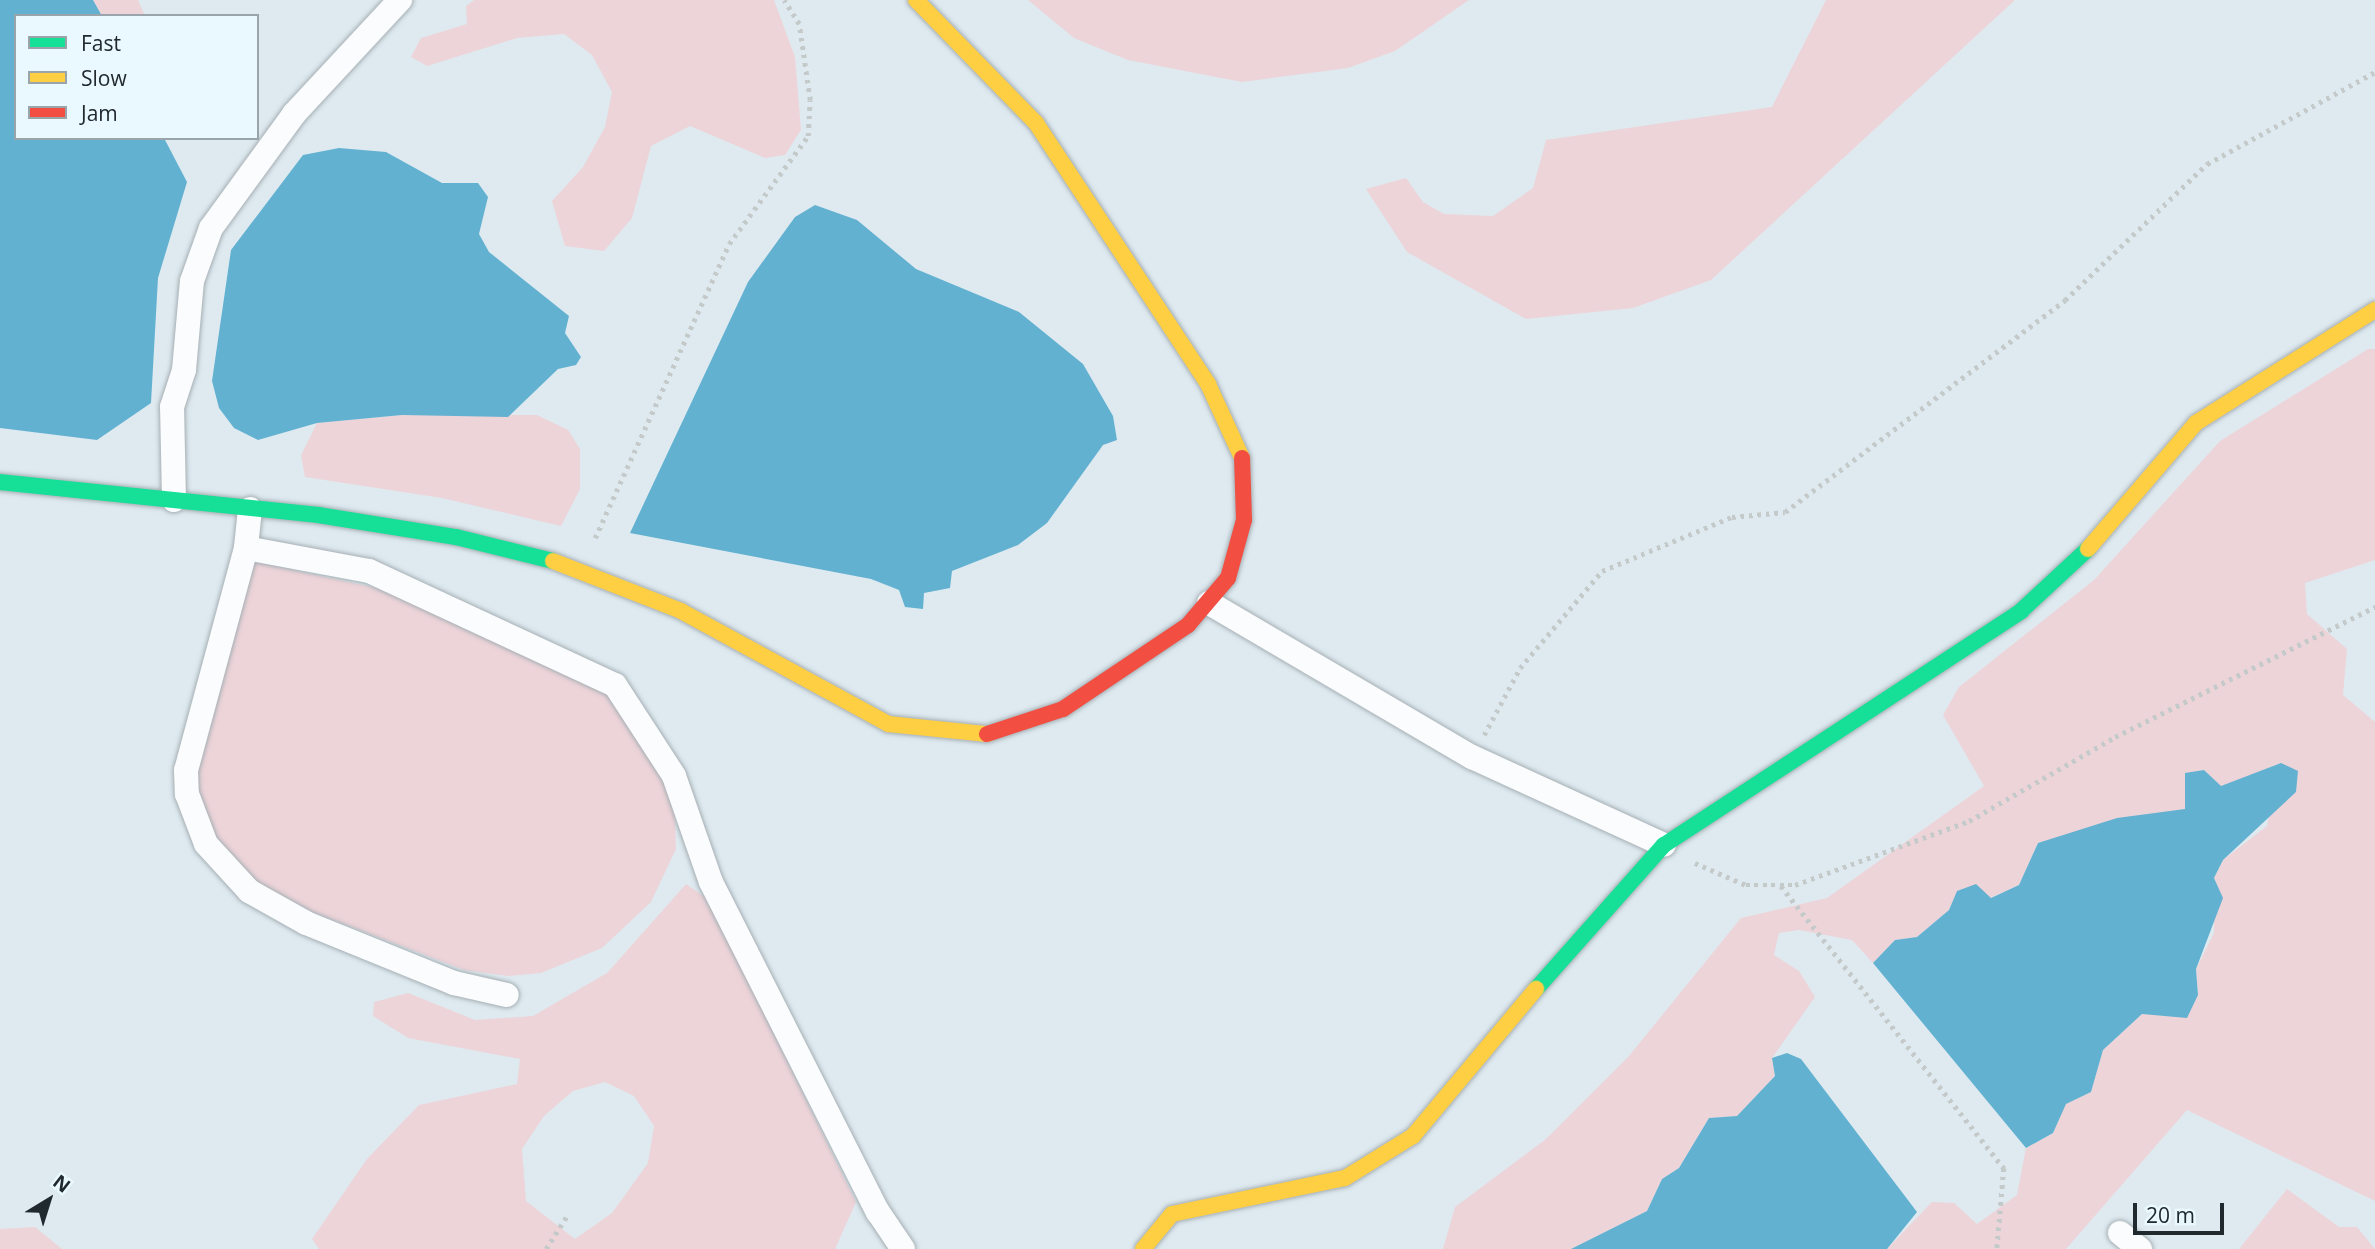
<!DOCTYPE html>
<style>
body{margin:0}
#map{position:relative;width:2375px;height:1249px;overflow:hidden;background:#deeaf0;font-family:"Open Sans",sans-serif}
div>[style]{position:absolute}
.green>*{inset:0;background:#edd4d9}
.water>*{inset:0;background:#63b1d1}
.path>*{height:4.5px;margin-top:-2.25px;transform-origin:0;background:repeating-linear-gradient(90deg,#c4c9ca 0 3.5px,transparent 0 8.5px)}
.roads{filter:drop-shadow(0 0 2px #a6afb4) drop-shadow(0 0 2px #a6afb4)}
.street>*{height:24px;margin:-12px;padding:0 12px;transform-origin:12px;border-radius:12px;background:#fafcfd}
.fast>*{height:16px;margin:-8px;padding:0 8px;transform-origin:8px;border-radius:8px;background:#16e098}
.slow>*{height:16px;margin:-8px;padding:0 8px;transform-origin:8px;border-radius:8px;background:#ffcf43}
.jam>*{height:16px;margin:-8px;padding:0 8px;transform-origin:8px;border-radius:8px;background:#f24e42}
span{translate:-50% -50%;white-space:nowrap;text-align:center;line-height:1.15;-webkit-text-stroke:6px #eaf8ff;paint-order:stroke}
.legend{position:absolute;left:14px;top:14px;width:245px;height:126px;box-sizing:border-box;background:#eaf8ff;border:2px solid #99a5ab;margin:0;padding:9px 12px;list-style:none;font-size:21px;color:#20292d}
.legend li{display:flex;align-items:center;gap:14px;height:35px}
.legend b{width:35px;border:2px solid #99a5ab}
.north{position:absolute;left:14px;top:1165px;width:70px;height:70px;-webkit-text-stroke:5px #eaf8ff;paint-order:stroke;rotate:38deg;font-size:19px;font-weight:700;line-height:28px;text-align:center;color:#20292d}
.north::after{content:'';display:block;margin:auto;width:24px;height:32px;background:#20292d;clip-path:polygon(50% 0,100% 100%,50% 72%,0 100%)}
.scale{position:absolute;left:2133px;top:1203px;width:91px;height:32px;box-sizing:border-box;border:4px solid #20292d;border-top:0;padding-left:9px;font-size:21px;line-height:24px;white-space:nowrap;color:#20292d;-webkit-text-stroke:5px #eaf8ff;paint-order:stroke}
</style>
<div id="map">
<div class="green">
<div style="clip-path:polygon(93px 0,138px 0,145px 16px,102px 16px)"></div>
<div style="clip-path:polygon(474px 0,774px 0,795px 57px,801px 130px,785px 155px,765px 158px,690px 126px,651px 146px,632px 218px,604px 251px,565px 246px,552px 201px,583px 167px,605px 127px,612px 92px,592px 55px,564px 34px,517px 38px,427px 66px,411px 57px,421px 38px,467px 24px,466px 6px)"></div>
<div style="clip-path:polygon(1028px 0,1469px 0,1395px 51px,1348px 68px,1242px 82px,1128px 60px,1074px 38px)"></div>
<div style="clip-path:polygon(1826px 0,2015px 0,1711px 280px,1633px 308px,1526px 319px,1407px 252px,1366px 189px,1406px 178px,1423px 202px,1444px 214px,1493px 216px,1533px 188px,1546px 140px,1772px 107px)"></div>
<div style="clip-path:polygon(2368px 349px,2375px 349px,2375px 560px,2305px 583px,2307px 614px,2347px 649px,2343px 695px,2375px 722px,2375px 1201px,2187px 1110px,2066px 1249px,1887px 1249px,1932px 1202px,1954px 1203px,1977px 1224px,2017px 1195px,2026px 1148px,2053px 1133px,2065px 1104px,2091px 1092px,2103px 1050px,2142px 1014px,2198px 995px,2196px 969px,2214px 933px,2214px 878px,2223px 860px,2267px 826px,2281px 763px,2221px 787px,2204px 770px,2185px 774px,2186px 809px,2038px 843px,2019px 885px,1990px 898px,1957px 891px,1949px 910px,1917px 937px,1895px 940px,1873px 963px,1852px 940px,1799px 930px,1779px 933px,1774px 955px,1799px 971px,1815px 997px,1772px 1058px,1775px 1076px,1737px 1116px,1709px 1118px,1679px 1168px,1662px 1179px,1647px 1211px,1571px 1249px,1443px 1249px,1455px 1207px,1546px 1139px,1629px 1056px,1741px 918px,1827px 898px,1984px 786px,1943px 715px,1959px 687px,2094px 580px,2220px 441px)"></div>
<div style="clip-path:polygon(402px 415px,537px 415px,568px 430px,580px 449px,580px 489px,561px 526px,442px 498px,305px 477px,301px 455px,317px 423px)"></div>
<div style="clip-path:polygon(250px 561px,372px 587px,449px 616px,612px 695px,665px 783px,675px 815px,676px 849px,651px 902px,602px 948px,541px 973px,508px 976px,464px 970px,315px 913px,256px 883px,225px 854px,204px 819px,196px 777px)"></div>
<div style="clip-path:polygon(evenodd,686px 884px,708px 899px,856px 1202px,835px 1249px,319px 1249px,312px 1239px,367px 1159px,419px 1105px,517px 1084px,520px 1059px,408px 1038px,373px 1016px,374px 1002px,408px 993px,475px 1020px,533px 1016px,607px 973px,686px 884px,605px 1082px,634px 1096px,654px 1126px,648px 1163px,612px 1213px,575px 1239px,526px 1201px,522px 1149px,544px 1116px,573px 1091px,605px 1082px)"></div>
<div style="clip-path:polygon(2287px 1189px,2339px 1227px,2357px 1227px,2375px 1249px,2239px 1249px)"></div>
<div style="clip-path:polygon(35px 1227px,62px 1249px,0 1249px,0 1229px)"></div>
</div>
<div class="water">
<div style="clip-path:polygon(0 0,93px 0,102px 16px,16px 16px,16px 138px,164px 138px,187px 182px,158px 278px,151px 403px,97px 440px,0 428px)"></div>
<div style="clip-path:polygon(339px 148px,386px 152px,442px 183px,478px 183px,488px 197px,479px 234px,489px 252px,569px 316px,565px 333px,581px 357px,576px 365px,558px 369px,508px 417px,402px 415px,317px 423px,258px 440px,234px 428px,219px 408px,212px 381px,231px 250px,303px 155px)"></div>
<div style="clip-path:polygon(815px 205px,857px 220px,916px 269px,1019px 312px,1083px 364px,1113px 416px,1117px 440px,1103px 445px,1047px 523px,1018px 545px,952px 571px,950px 588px,924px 593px,923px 609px,905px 607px,899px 590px,871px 579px,630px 533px,748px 282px,795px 217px)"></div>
<div style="clip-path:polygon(2281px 763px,2298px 771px,2296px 792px,2223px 860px,2214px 878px,2223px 898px,2196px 969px,2198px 995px,2187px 1018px,2142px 1014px,2103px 1050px,2091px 1092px,2066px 1104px,2053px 1133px,2026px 1148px,1873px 963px,1895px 940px,1917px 937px,1949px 910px,1957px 891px,1976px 884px,1991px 898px,2019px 885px,2038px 843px,2117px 818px,2185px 809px,2185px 773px,2204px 770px,2221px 786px)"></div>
<div style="clip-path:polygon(1787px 1053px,1801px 1059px,1917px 1212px,1887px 1249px,1571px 1249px,1647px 1211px,1662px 1179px,1679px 1168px,1709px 1118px,1737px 1116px,1775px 1076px,1772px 1058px)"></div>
</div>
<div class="path">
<div style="left:595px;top:538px;width:323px;rotate:-65.5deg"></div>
<div style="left:729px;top:244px;width:134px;rotate:-53.8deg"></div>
<div style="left:808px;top:136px;width:36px;rotate:-87deg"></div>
<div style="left:810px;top:100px;width:77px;rotate:-98.2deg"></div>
<div style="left:799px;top:24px;width:28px;rotate:-122deg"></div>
<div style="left:1484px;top:735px;width:76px;rotate:-61.8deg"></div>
<div style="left:1520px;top:668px;width:127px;rotate:-49.8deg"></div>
<div style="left:1602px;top:571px;width:141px;rotate:-22.6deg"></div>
<div style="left:1732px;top:517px;width:53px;rotate:-5.4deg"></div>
<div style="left:1785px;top:512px;width:351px;rotate:-37.1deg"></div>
<div style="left:2065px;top:300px;width:197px;rotate:-43.8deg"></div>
<div style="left:2207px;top:164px;width:192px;rotate:-28.7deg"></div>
<div style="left:1695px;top:863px;width:56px;rotate:23.3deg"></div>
<div style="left:1746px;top:885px;width:49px"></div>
<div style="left:1795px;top:885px;width:185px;rotate:-20.2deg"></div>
<div style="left:1969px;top:821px;width:168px;rotate:-29.9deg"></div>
<div style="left:2115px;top:737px;width:291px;rotate:-26.6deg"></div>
<div style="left:1781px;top:886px;width:360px;rotate:51.7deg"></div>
<div style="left:2004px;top:1168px;width:81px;rotate:94.9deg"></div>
<div style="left:546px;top:1249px;width:41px;rotate:-57.8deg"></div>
</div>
<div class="roads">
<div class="street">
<div style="left:174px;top:500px;width:93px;rotate:-91.2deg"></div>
<div style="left:172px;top:407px;width:39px;rotate:-72deg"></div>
<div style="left:184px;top:370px;width:89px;rotate:-84.9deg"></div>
<div style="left:192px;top:281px;width:56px;rotate:-70.3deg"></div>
<div style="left:211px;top:228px;width:141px;rotate:-53.9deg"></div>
<div style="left:294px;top:114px;width:156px;rotate:-47.1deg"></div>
<div style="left:250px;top:509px;width:39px;rotate:96deg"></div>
<div style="left:246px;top:548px;width:125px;rotate:10.6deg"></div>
<div style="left:369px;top:571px;width:271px;rotate:24.9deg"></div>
<div style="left:615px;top:685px;width:108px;rotate:57deg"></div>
<div style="left:674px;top:776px;width:112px;rotate:70.8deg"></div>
<div style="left:711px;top:882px;width:370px;rotate:63.2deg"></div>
<div style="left:878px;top:1212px;width:45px;rotate:56deg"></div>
<div style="left:246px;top:548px;width:230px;rotate:105.1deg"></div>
<div style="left:186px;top:770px;width:24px;rotate:88deg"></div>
<div style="left:187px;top:794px;width:53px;rotate:69.2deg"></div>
<div style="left:206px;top:844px;width:64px;rotate:47.5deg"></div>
<div style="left:249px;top:891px;width:65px;rotate:29.3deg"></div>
<div style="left:306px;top:923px;width:160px;rotate:22.1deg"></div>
<div style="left:454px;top:983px;width:54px;rotate:12.8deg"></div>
<div style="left:1209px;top:603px;width:305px;rotate:30.4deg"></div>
<div style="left:1472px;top:757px;width:211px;rotate:24.6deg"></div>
<div style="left:2120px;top:1233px;width:26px;rotate:39deg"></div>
</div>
<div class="fast">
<div style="left:0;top:482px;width:320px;rotate:5.9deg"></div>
<div style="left:318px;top:515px;width:140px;rotate:9.1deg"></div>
<div style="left:456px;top:537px;width:100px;rotate:13.9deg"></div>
<div style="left:1536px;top:989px;width:193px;rotate:-48.4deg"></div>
<div style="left:1664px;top:845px;width:427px;rotate:-33.2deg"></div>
<div style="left:2021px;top:611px;width:91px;rotate:-42.8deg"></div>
</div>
<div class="slow">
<div style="left:916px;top:0;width:172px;rotate:45.7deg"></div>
<div style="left:1036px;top:123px;width:313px;rotate:56.6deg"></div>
<div style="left:1208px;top:384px;width:81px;rotate:65.3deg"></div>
<div style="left:2088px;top:549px;width:166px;rotate:-49.4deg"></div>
<div style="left:2196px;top:423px;width:212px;rotate:-32.3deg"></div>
<div style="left:553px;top:561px;width:137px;rotate:21.3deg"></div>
<div style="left:681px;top:611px;width:236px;rotate:28.6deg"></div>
<div style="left:888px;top:724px;width:100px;rotate:5.8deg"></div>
<div style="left:1143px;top:1249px;width:45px;rotate:-50.4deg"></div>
<div style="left:1172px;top:1214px;width:177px;rotate:-11.8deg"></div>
<div style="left:1345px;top:1178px;width:80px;rotate:-31.7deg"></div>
<div style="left:1413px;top:1136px;width:192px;rotate:-50.1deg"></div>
</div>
<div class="jam">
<div style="left:987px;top:734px;width:80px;rotate:-18.2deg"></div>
<div style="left:1063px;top:709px;width:151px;rotate:-33.9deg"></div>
<div style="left:1188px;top:625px;width:62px;rotate:-49.6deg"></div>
<div style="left:1228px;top:578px;width:60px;rotate:-74.6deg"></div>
<div style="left:1244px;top:520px;width:62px;rotate:-91.8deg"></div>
</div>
</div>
<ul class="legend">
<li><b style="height:9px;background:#16e098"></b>Fast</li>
<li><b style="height:9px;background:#ffcf43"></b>Slow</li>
<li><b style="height:9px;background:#f24e42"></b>Jam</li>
</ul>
<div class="north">N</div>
<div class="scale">20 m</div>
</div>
